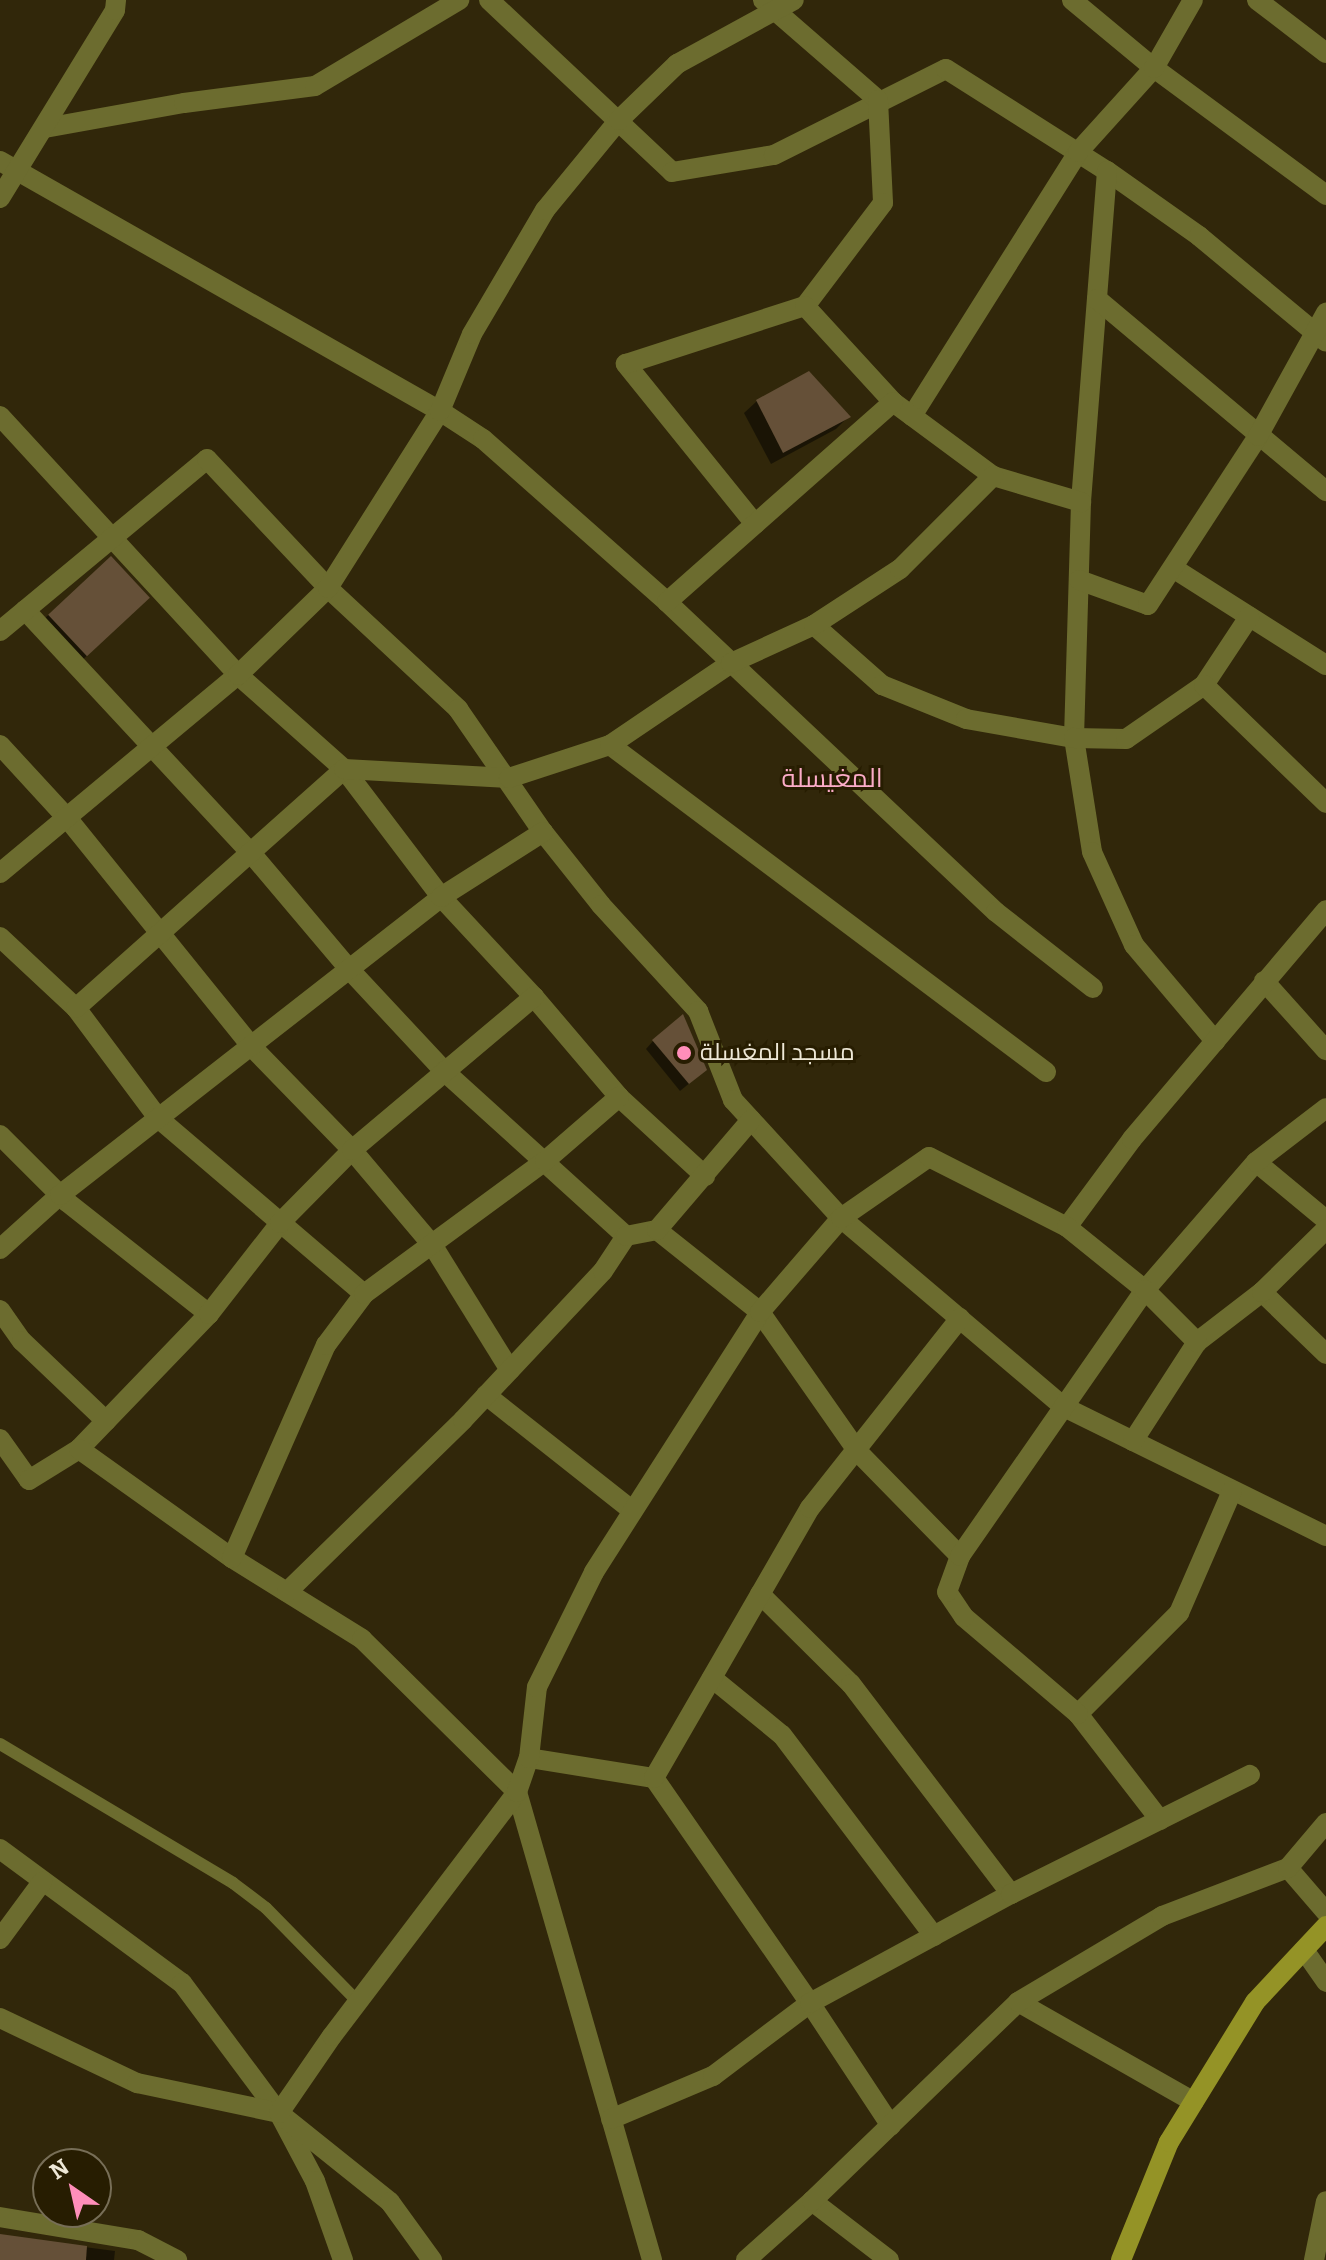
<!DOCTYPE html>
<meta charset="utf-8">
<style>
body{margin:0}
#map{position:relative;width:1326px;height:2260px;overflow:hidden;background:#31270a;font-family:Bitter,Cairo,serif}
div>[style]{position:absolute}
.shadow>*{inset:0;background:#0007}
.building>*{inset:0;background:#655038;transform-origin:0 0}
.lane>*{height:12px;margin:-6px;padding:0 6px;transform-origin:6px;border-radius:6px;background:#6c6c2f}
.street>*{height:20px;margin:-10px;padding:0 10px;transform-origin:10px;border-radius:10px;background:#6c6c2f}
.secondary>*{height:20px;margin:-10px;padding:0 10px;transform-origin:10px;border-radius:10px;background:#949326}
.dots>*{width:22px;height:22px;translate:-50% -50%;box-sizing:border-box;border:4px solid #271d01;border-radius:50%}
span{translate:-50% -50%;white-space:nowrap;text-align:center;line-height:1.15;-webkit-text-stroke:6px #271d01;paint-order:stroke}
.poi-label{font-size:24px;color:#eee8d7}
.left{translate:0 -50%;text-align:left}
.neighbourhood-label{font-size:26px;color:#fcacc8}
.north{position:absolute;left:32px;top:2148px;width:80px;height:80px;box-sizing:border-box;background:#271d01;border:2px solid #776e57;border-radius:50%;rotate:326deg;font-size:22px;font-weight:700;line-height:32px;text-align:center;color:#eee8d7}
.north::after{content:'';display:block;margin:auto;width:28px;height:36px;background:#ff8eba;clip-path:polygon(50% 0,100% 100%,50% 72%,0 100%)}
</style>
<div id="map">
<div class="shadow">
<div style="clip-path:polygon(757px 401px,848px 417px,836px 429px,771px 464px,744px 413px)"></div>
<div style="clip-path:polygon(111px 559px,135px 610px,76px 666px,35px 627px)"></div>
<div style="clip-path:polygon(653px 1041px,697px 1077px,680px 1091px,646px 1049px)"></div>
<div style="clip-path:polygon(0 2236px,115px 2251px,114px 2260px,0 2260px)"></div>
</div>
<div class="building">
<div style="clip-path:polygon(809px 371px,851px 417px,783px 453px,756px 400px)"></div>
<div style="left:111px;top:556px;width:57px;height:86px;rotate:47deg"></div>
<div style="clip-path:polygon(683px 1014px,707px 1070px,689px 1084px,652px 1040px)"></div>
<div style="clip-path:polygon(0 2234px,87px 2246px,86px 2260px,0 2260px)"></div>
</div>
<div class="lane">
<div style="left:0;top:1744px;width:271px;rotate:30.8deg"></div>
<div style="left:233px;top:1883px;width:41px;rotate:37.1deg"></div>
<div style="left:266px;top:1908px;width:132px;rotate:45.6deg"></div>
</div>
<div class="street">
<div style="left:489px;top:0;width:251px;rotate:43.2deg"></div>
<div style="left:672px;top:172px;width:103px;rotate:-9.5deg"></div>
<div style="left:774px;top:155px;width:192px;rotate:-26.6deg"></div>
<div style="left:946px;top:69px;width:191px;rotate:32.4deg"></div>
<div style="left:1107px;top:171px;width:113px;rotate:35.2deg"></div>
<div style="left:1199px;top:236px;width:165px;rotate:39.8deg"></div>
<div style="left:763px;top:0;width:152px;rotate:41deg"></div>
<div style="left:878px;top:100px;width:103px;rotate:87.2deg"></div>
<div style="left:883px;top:203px;width:129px;rotate:127.1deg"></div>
<div style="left:1072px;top:0;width:107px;rotate:39.7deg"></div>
<div style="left:1154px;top:68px;width:214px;rotate:36.4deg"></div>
<div style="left:1257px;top:0;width:87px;rotate:37.5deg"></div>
<div style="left:45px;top:128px;width:141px;rotate:-10.2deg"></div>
<div style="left:184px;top:103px;width:132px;rotate:-7.4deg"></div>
<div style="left:315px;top:86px;width:168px;rotate:-30.8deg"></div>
<div style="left:0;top:161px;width:506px;rotate:29.6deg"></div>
<div style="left:440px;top:411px;width:51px;rotate:33.1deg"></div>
<div style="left:483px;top:439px;width:246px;rotate:41.5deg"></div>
<div style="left:667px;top:602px;width:452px;rotate:43.3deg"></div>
<div style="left:996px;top:912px;width:123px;rotate:38.1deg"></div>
<div style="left:1107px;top:171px;width:332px;rotate:94.5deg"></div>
<div style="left:1081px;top:502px;width:236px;rotate:91.7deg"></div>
<div style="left:1074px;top:738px;width:115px;rotate:81deg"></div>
<div style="left:1092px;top:852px;width:102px;rotate:65.7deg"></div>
<div style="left:1134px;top:945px;width:126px;rotate:49.8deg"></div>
<div style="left:0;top:198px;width:220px;rotate:-58.5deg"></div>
<div style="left:115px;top:10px;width:10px;rotate:-84deg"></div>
<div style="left:1097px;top:299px;width:299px;rotate:40deg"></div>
<div style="left:0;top:416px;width:352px;rotate:47.4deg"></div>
<div style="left:238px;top:675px;width:142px;rotate:41.6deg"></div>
<div style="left:344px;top:769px;width:161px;rotate:52.8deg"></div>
<div style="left:441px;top:897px;width:137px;rotate:47.1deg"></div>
<div style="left:534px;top:997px;width:131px;rotate:49.6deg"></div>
<div style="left:619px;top:1097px;width:117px;rotate:42.6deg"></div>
<div style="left:912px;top:416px;width:312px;rotate:-57.8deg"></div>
<div style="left:1078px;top:152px;width:113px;rotate:-47.9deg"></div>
<div style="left:1154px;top:68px;width:78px;rotate:-60.2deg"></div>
<div style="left:755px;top:524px;width:206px;rotate:-128.9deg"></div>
<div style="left:626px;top:364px;width:188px;rotate:-18deg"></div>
<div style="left:805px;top:306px;width:130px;rotate:47.5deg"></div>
<div style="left:893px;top:402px;width:124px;rotate:36.5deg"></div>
<div style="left:993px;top:476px;width:92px;rotate:16.5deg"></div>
<div style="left:1173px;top:568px;width:181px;rotate:32.4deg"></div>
<div style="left:1079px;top:580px;width:73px;rotate:19.9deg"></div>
<div style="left:1148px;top:605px;width:202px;rotate:-56.9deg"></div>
<div style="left:1258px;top:436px;width:141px;rotate:-61.1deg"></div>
<div style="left:667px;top:602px;width:302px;rotate:-41.5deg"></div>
<div style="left:25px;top:610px;width:332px;rotate:47.1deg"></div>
<div style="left:251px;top:853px;width:152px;rotate:49.8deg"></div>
<div style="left:349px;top:969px;width:139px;rotate:47deg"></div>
<div style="left:444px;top:1071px;width:246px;rotate:42.2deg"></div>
<div style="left:814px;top:625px;width:91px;rotate:41.4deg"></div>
<div style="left:882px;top:685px;width:91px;rotate:22deg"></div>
<div style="left:966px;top:719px;width:110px;rotate:10deg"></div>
<div style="left:1074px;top:738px;width:52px;rotate:1.1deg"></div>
<div style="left:1126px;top:739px;width:95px;rotate:-34.7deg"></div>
<div style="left:1204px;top:685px;width:82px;rotate:-56.5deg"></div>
<div style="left:0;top:631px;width:269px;rotate:-39.7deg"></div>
<div style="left:207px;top:459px;width:177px;rotate:46.8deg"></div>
<div style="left:328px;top:588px;width:178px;rotate:42.9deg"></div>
<div style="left:458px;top:709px;width:150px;rotate:55.4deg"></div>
<div style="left:543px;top:832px;width:93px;rotate:51.5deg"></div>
<div style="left:601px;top:905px;width:144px;rotate:47.5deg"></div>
<div style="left:698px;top:1011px;width:96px;rotate:68.5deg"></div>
<div style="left:733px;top:1100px;width:160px;rotate:47.5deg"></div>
<div style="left:841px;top:1218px;width:292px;rotate:40.3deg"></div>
<div style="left:1064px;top:1407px;width:292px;rotate:26.2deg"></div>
<div style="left:1204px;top:685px;width:170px;rotate:44deg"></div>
<div style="left:0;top:745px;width:100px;rotate:47.4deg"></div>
<div style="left:68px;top:819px;width:292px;rotate:51.1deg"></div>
<div style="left:251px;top:1046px;width:145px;rotate:45.8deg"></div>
<div style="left:352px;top:1150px;width:126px;rotate:49.8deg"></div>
<div style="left:433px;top:1246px;width:146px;rotate:58.2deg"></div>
<div style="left:610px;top:745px;width:545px;rotate:36.87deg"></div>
<div style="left:0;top:873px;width:310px;rotate:-39.8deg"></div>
<div style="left:238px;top:675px;width:125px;rotate:-44deg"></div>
<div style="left:328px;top:588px;width:209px;rotate:-57.7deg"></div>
<div style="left:440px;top:411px;width:83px;rotate:-67.4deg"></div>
<div style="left:472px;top:334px;width:144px;rotate:-59.5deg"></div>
<div style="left:545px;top:210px;width:117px;rotate:-50.6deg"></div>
<div style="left:619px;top:120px;width:81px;rotate:-44deg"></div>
<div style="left:677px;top:64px;width:133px;rotate:-28.7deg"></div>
<div style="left:0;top:937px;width:104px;rotate:43.1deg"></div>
<div style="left:76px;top:1008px;width:137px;rotate:53.3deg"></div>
<div style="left:158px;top:1118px;width:271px;rotate:40.5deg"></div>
<div style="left:1264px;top:981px;width:93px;rotate:48.1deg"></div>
<div style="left:76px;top:1008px;width:359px;rotate:-41.7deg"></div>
<div style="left:344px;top:769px;width:165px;rotate:3.1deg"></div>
<div style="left:509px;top:778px;width:106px;rotate:-18.1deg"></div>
<div style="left:610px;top:745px;width:146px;rotate:-34.1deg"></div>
<div style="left:731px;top:663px;width:91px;rotate:-24.6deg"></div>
<div style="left:814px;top:625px;width:103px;rotate:-33.1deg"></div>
<div style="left:900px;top:569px;width:132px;rotate:-45deg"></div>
<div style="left:0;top:1135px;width:95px;rotate:45deg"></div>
<div style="left:67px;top:1202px;width:181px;rotate:38.3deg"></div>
<div style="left:1256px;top:1162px;width:91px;rotate:39.6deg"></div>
<div style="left:1067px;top:1227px;width:109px;rotate:-53.5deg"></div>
<div style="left:1132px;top:1139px;width:300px;rotate:-49.7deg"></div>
<div style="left:657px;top:1230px;width:132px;rotate:38.5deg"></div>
<div style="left:760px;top:1312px;width:171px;rotate:55deg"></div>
<div style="left:858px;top:1452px;width:146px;rotate:45.6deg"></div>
<div style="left:0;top:1249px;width:81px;rotate:-42deg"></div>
<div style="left:60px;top:1195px;width:484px;rotate:-38deg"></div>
<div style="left:441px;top:897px;width:121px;rotate:-32.5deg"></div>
<div style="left:1262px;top:1292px;width:89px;rotate:44.1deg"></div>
<div style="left:0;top:1310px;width:38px;rotate:55deg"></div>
<div style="left:22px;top:1341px;width:116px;rotate:43.6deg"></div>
<div style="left:486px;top:1395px;width:187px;rotate:38.3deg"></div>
<div style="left:0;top:1439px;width:50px;rotate:54.7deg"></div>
<div style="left:29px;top:1480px;width:59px;rotate:-31.8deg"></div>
<div style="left:79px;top:1449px;width:187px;rotate:-46.1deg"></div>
<div style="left:209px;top:1314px;width:115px;rotate:-52deg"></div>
<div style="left:280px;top:1223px;width:103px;rotate:-45.4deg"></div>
<div style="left:352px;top:1150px;width:238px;rotate:-40.1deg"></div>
<div style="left:1133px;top:1441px;width:118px;rotate:-57.1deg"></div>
<div style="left:1197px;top:1342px;width:82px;rotate:-37.6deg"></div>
<div style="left:1262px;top:1292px;width:90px;rotate:-44.5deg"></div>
<div style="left:79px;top:1449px;width:188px;rotate:35.5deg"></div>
<div style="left:232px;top:1558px;width:153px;rotate:31.9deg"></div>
<div style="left:362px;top:1639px;width:218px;rotate:44.6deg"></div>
<div style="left:517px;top:1792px;width:487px;rotate:73.9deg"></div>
<div style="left:232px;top:1558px;width:233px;rotate:-66.2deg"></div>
<div style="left:326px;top:1345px;width:64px;rotate:-53.3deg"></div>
<div style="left:364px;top:1294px;width:225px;rotate:-36.3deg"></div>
<div style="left:545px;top:1161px;width:98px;rotate:-40.9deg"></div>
<div style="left:287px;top:1592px;width:246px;rotate:-44.3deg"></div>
<div style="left:463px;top:1420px;width:204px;rotate:-46.8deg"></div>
<div style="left:603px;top:1271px;width:42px;rotate:-56.7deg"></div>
<div style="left:626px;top:1236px;width:32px;rotate:-11deg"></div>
<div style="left:657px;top:1230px;width:145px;rotate:-49.5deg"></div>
<div style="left:760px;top:1594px;width:128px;rotate:44.7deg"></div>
<div style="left:851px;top:1684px;width:264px;rotate:52.7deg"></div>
<div style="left:712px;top:1678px;width:90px;rotate:39.2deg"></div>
<div style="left:782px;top:1735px;width:252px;rotate:52.9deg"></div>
<div style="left:1078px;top:1714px;width:143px;rotate:-45deg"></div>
<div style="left:1179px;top:1613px;width:133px;rotate:-66.5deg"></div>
<div style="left:529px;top:1758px;width:127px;rotate:9.1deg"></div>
<div style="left:654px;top:1778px;width:274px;rotate:55.3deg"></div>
<div style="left:810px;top:2003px;width:147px;rotate:56.6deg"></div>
<div style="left:654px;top:1778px;width:312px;rotate:-60deg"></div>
<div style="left:810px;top:1508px;width:242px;rotate:-51.7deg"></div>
<div style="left:1160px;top:1820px;width:134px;rotate:-127.7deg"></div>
<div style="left:1078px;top:1714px;width:150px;rotate:-139.6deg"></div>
<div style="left:964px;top:1617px;width:30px;rotate:-124deg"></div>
<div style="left:947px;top:1592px;width:38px;rotate:-70deg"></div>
<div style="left:960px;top:1556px;width:324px;rotate:-55.2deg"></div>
<div style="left:1145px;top:1290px;width:169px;rotate:-49.1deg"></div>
<div style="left:1256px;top:1162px;width:88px;rotate:-37.6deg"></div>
<div style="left:0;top:1849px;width:226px;rotate:36.4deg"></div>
<div style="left:182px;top:1983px;width:162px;rotate:53.3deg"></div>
<div style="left:279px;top:2113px;width:77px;rotate:62.1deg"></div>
<div style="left:315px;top:2181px;width:84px;rotate:70.5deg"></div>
<div style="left:1288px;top:1868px;width:58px;rotate:49.2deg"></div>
<div style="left:0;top:1939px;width:71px;rotate:-53.6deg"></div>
<div style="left:1304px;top:1950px;width:39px;rotate:55deg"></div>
<div style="left:1018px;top:2002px;width:202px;rotate:29.6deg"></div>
<div style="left:0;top:2018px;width:152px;rotate:25.4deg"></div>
<div style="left:137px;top:2083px;width:145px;rotate:11.9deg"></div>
<div style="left:279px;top:2113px;width:142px;rotate:38.7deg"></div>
<div style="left:390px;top:2202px;width:72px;rotate:54.1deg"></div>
<div style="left:279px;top:2113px;width:93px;rotate:-55.5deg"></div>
<div style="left:332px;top:2036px;width:306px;rotate:-52.8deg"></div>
<div style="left:517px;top:1792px;width:36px;rotate:-71deg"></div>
<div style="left:529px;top:1758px;width:71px;rotate:-83.6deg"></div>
<div style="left:537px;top:1687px;width:128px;rotate:-63.6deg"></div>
<div style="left:594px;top:1572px;width:308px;rotate:-57.4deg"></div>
<div style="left:760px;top:1312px;width:124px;rotate:-49.2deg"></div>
<div style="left:841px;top:1218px;width:107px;rotate:-34.7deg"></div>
<div style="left:929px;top:1157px;width:155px;rotate:26.9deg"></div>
<div style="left:1067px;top:1227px;width:100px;rotate:38.9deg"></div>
<div style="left:1145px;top:1290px;width:74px;rotate:45deg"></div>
<div style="left:611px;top:2119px;width:111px;rotate:-22.9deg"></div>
<div style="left:713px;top:2076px;width:121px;rotate:-37deg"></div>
<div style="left:810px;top:2003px;width:229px;rotate:-28.5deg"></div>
<div style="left:1011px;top:1894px;width:267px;rotate:-26.5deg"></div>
<div style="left:812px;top:2201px;width:97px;rotate:37.5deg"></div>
<div style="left:0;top:2217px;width:140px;rotate:9.5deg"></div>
<div style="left:138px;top:2240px;width:44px;rotate:27.1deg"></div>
<div style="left:746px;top:2260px;width:89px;rotate:-41.8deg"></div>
<div style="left:812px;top:2201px;width:286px;rotate:-44deg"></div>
<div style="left:1018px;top:2002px;width:168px;rotate:-30.8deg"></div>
<div style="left:1162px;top:1916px;width:135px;rotate:-20.9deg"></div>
<div style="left:1288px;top:1868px;width:59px;rotate:-49.8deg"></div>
<div style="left:1314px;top:2260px;width:60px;rotate:-78.5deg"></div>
</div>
<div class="secondary">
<div style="left:1121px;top:2260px;width:127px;rotate:-67.9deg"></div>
<div style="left:1169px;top:2142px;width:164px;rotate:-58.4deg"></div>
<div style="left:1255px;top:2002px;width:104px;rotate:-46.9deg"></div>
</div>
<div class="dots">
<div style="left:684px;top:1053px;background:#ff8eba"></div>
</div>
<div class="poi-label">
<span class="left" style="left:700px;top:1053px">مسجد المغسلة</span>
</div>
<div class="neighbourhood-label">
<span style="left:832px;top:779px">المغيسلة</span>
</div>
<div class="north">N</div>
</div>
